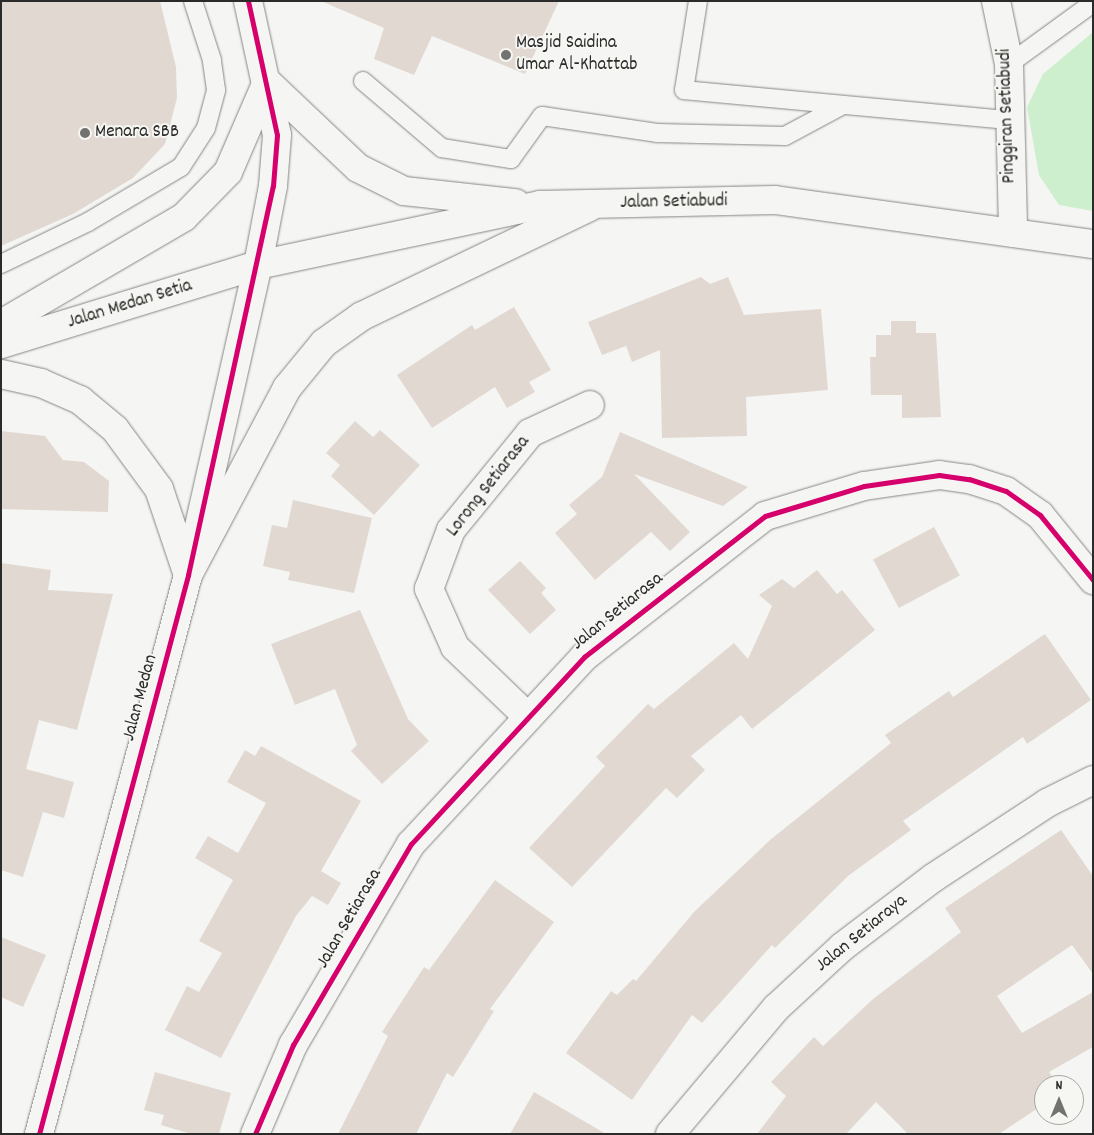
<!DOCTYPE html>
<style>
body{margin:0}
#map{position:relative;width:1094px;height:1135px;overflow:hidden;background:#f5f5f3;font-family:Dekko,sans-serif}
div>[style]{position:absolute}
.green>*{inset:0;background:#ceefce}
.building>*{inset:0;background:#e1d9d1;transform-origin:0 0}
.roads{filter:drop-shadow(0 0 1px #868685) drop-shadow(0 0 1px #868685)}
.service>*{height:18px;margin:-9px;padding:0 9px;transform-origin:9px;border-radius:9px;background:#f5f5f3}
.minor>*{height:28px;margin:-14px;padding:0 14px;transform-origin:14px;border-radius:14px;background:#f5f5f3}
.tertiary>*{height:28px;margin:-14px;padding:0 14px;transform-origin:14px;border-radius:14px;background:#f5f5f3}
.cycleway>*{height:5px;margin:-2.5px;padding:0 2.5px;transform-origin:2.5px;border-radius:2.5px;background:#d6006c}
.dots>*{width:14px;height:14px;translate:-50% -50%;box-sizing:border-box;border:2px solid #f6f6f2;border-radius:50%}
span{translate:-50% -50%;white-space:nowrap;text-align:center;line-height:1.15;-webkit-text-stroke:4px #f6f6f2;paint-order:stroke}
.poi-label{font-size:19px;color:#2b2b2b}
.left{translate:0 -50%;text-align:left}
.street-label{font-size:19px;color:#2b2b2b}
.frame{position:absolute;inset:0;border:2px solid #2b2b2b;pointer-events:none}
.north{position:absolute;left:1034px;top:1075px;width:50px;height:50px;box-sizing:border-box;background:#f6f6f2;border:1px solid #a5a5a2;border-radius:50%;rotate:0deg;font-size:14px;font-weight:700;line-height:20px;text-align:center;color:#2b2b2b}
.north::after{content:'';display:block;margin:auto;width:18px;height:22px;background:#727271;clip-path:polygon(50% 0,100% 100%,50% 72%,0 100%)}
</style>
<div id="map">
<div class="green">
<div style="clip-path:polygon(1093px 32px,1093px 211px,1059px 205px,1039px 175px,1027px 107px,1043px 74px)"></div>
</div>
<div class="building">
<div style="clip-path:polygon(1px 1px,160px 1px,176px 67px,177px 98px,165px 144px,133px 178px,73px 214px,1px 246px)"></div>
<div style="clip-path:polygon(321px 1px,559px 1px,525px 74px,432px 36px,414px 75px,374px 59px,384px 28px)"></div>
<div style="clip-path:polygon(701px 277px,710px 284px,728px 277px,744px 315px,821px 309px,828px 390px,746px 397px,747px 436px,662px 438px,660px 350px,632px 362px,626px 346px,602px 355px,588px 322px)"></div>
<div style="clip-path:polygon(514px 307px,551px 370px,529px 382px,535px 392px,507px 408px,495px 387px,432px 428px,397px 375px,472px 325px,475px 330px)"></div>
<div style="clip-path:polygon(891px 321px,916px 321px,916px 333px,936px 333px,941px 417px,902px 418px,902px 395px,871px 395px,870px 357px,876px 357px,876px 335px,891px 335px)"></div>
<div style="clip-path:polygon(355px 421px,373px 437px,380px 430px,420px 465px,374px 515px,331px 476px,340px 465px,326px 453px)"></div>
<div style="clip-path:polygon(1px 431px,45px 436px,63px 460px,84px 462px,109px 481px,108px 512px,1px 509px)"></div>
<div style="clip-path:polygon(620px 432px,748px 487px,723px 506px,634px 474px,690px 532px,670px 551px,651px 532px,595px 580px,555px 533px,577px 514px,569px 505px,602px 477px)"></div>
<div style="clip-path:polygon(293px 500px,372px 518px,354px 593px,288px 580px,290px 572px,263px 566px,272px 525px,287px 528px)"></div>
<div style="left:934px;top:527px;width:55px;height:69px;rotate:62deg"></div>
<div style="clip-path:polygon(520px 561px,546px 588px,541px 593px,556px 610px,530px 634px,488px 590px)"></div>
<div style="clip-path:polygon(1px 563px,51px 570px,48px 590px,113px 594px,77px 730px,39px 720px,26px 769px,74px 782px,64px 818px,43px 812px,23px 877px,1px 870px)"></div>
<div style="clip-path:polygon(817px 570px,837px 594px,842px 590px,875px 630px,752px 729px,741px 715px,691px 756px,705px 770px,677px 798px,666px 788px,572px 887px,529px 848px,605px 766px,596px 757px,648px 704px,654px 709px,734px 643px,748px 659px,772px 606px,759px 595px,782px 579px,794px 588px)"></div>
<div style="clip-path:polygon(360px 610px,408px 719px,429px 741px,382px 784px,351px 751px,357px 745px,335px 689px,295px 705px,271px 644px)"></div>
<div style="clip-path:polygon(1045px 634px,1091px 700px,1027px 744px,1023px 737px,903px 821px,911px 830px,848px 876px,775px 948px,772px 945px,702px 1023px,692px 1015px,632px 1100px,566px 1053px,611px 991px,617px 995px,633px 979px,636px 981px,694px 912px,770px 840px,891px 743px,885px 735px,949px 691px,953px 697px)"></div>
<div style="clip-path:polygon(261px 746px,361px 801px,321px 871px,341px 883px,328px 905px,312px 896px,296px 916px,221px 1058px,165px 1030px,187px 986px,199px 992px,222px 953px,199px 941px,233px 880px,195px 858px,208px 836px,238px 853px,266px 803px,227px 782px,245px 750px,255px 756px)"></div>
<div style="clip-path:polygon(1061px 830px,1093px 876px,1093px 974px,1072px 945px,997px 996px,1022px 1033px,1093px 992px,1093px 1047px,1049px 1072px,1058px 1085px,1044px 1085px,1044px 1104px,999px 1134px,908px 1134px,876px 1102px,846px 1134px,757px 1134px,786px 1096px,771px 1082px,814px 1037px,823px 1046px,873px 999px,961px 932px,945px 908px)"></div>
<div style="clip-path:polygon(495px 880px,554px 922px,490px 1009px,494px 1011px,453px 1077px,447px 1073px,416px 1134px,338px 1134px,388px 1036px,382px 1032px,424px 967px,429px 970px)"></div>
<div style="clip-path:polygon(1px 937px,46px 955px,23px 1007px,1px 997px)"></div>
<div style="clip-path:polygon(155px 1072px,231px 1093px,219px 1134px,191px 1134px,161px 1125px,164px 1115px,144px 1110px)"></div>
<div style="clip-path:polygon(534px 1092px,606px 1134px,510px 1134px)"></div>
</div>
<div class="roads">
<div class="service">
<div style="left:698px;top:1px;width:90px;rotate:98.9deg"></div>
<div style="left:684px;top:90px;width:325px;rotate:5.3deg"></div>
<div style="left:1009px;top:64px;width:104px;rotate:-36deg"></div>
<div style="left:363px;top:81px;width:104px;rotate:40.3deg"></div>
<div style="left:442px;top:148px;width:70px;rotate:9.1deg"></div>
<div style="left:511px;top:159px;width:53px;rotate:-54.2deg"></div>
<div style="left:542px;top:116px;width:116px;rotate:8.4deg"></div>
<div style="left:657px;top:133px;width:128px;rotate:1.3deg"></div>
<div style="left:785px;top:136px;width:66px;rotate:-28.1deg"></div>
<div style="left:1px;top:264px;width:97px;rotate:-25.8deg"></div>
<div style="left:88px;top:222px;width:108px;rotate:-30.6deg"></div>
<div style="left:181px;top:167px;width:46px;rotate:-57.3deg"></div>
<div style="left:206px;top:128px;width:39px;rotate:-75deg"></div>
<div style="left:216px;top:90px;width:30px;rotate:-98deg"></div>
<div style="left:212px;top:60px;width:62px;rotate:-107.9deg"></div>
</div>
<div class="minor">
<div style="left:996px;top:1px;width:64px;rotate:78.3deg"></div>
<div style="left:1009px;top:64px;width:169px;rotate:88.6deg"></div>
<div style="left:528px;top:717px;width:101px;rotate:-136.2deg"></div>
<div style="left:455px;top:647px;width:64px;rotate:-114.1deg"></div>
<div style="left:429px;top:589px;width:63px;rotate:-69.6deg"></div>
<div style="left:451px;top:530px;width:125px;rotate:-50.8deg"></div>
<div style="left:530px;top:433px;width:66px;rotate:-25deg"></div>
<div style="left:39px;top:1134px;width:579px;rotate:-75.07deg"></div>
<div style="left:188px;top:575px;width:318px;rotate:-77.3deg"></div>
<div style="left:255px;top:1134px;width:97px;rotate:-66.9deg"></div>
<div style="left:293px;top:1045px;width:233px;rotate:-59.6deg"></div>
<div style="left:411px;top:844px;width:255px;rotate:-47.2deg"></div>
<div style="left:584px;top:657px;width:229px;rotate:-37.9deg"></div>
<div style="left:765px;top:516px;width:103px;rotate:-16.9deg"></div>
<div style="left:864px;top:486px;width:76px;rotate:-8.3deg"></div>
<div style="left:939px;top:475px;width:30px;rotate:8deg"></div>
<div style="left:969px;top:479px;width:39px;rotate:18deg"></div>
<div style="left:1006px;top:491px;width:42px;rotate:35.2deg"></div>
<div style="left:1040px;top:515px;width:84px;rotate:50.8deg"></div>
<div style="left:670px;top:1134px;width:165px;rotate:-49.9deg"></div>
<div style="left:776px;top:1008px;width:90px;rotate:-42.7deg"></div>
<div style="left:842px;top:947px;width:114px;rotate:-37.2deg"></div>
<div style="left:933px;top:878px;width:136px;rotate:-33.3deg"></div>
<div style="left:1047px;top:803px;width:51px;rotate:-26.6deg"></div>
</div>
<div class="tertiary">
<div style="left:248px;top:1px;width:137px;rotate:77.8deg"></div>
<div style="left:277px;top:135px;width:51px;rotate:94.5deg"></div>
<div style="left:273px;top:186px;width:80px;rotate:100.8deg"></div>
<div style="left:267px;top:82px;width:125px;rotate:43.4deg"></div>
<div style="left:358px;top:168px;width:51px;rotate:26.6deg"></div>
<div style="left:404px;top:191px;width:112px;rotate:6.2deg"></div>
<div style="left:1px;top:324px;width:212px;rotate:-30.3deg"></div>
<div style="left:184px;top:217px;width:63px;rotate:-45.6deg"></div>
<div style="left:228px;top:172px;width:98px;rotate:-66.6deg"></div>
<div style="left:1px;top:344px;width:269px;rotate:-17.1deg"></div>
<div style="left:258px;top:265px;width:288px;rotate:-12deg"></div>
<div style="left:540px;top:205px;width:235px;rotate:-1.2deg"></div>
<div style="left:775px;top:200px;width:321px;rotate:7.9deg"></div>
<div style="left:1px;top:374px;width:41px;rotate:12.7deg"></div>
<div style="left:41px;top:383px;width:43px;rotate:23.6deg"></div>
<div style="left:80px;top:400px;width:45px;rotate:39.6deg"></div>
<div style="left:115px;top:429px;width:74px;rotate:53.7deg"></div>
<div style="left:159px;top:489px;width:91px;rotate:71.4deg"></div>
<div style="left:188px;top:575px;width:212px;rotate:-62.1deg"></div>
<div style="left:287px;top:388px;width:58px;rotate:-50.6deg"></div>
<div style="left:324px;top:343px;width:47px;rotate:-35.4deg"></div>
<div style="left:362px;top:316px;width:252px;rotate:-25.6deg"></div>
</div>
</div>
<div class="cycleway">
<div style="left:39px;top:1134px;width:579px;rotate:-75.07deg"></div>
<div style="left:188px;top:575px;width:398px;rotate:-77.7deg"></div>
<div style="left:273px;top:186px;width:51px;rotate:-85.5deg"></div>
<div style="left:277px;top:135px;width:137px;rotate:-102.2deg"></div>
<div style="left:255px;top:1134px;width:97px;rotate:-66.9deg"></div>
<div style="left:293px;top:1045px;width:233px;rotate:-59.6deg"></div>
<div style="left:411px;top:844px;width:255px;rotate:-47.2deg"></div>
<div style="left:584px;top:657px;width:229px;rotate:-37.9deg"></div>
<div style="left:765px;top:516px;width:103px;rotate:-16.9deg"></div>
<div style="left:864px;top:486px;width:76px;rotate:-8.3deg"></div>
<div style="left:939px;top:475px;width:30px;rotate:8deg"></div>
<div style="left:969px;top:479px;width:39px;rotate:18deg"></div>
<div style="left:1006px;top:491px;width:42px;rotate:35.2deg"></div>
<div style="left:1040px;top:515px;width:84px;rotate:50.8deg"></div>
</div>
<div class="dots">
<div style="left:506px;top:55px;background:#727271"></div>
<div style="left:85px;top:133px;background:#727271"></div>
</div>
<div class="poi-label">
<span class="left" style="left:516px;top:55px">Masjid Saidina<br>Umar Al-Khattab</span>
<span class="left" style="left:95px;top:133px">Menara SBB</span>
</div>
<div class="street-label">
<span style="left:1008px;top:116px;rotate:-92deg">Pinggiran Setiabudi</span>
<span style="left:674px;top:203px;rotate:-1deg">Jalan Setiabudi</span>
<span style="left:130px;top:305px;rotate:-17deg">Jalan Medan Setia</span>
<span style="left:489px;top:487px;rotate:-52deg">Lorong Setiarasa</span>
<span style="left:618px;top:612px;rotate:-39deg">Jalan Setiarasa</span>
<span style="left:141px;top:698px;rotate:-75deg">Jalan Medan</span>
<span style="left:350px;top:919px;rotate:-60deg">Jalan Setiarasa</span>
<span style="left:862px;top:934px;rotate:-39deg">Jalan Setiaraya</span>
</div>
<div class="frame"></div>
<div class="north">N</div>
</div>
